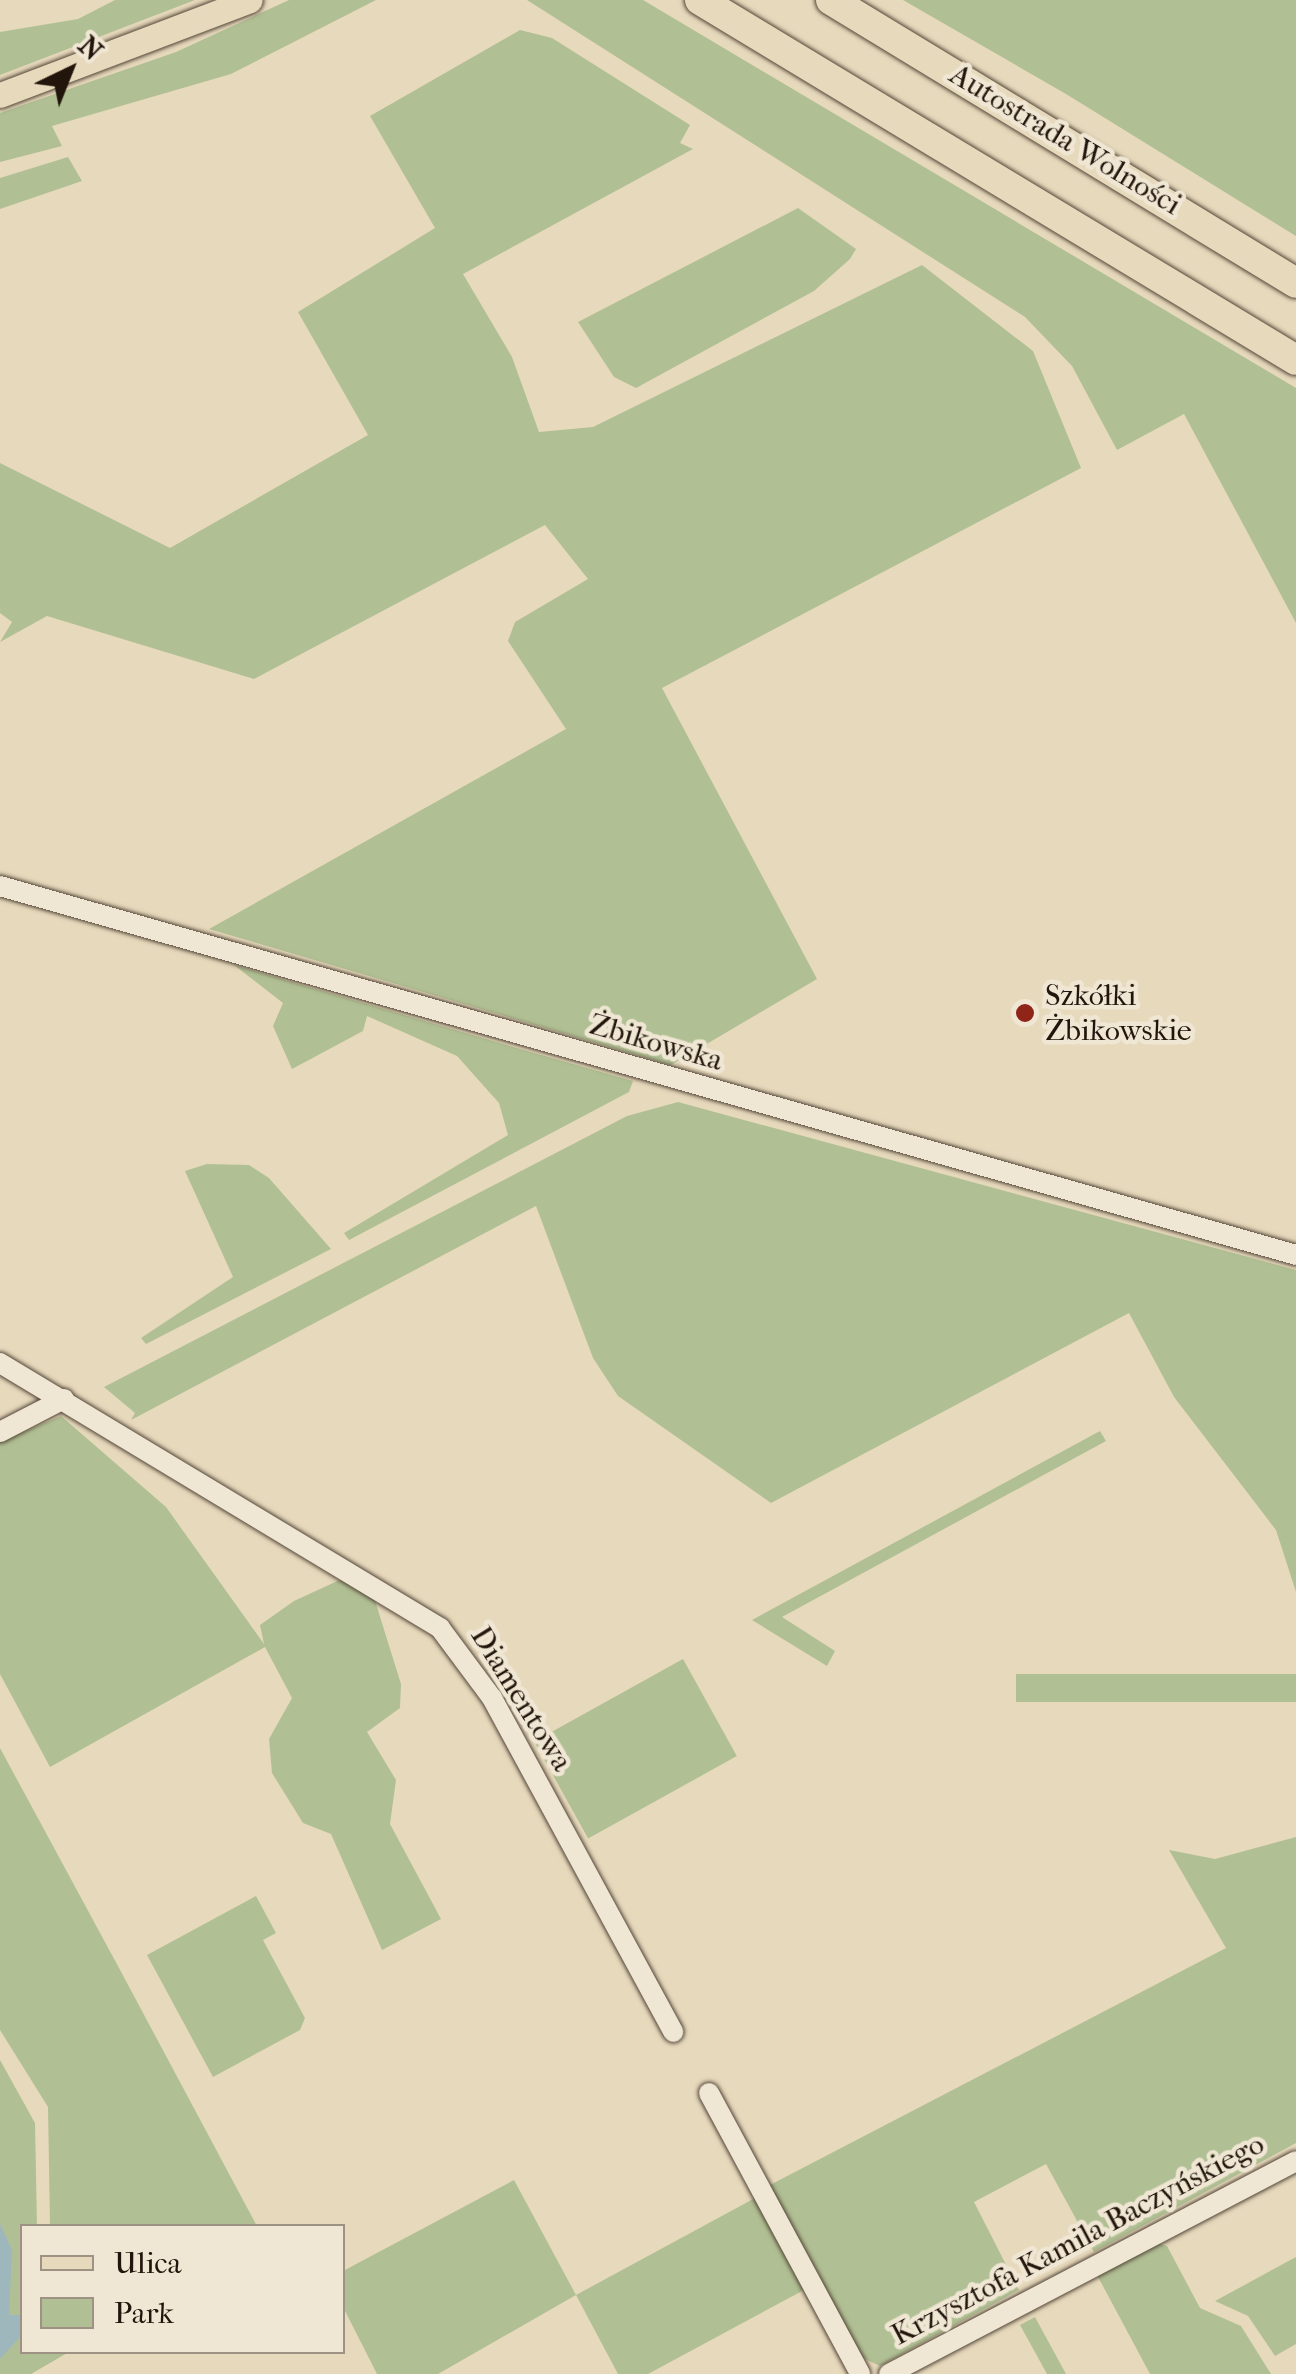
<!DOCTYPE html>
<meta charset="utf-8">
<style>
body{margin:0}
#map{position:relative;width:1296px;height:2374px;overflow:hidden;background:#e7d9bc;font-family:"IM FELL French Canon",serif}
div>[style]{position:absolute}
.green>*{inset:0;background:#b1c094;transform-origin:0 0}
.water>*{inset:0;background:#9db7bd}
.roads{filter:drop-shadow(0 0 2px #534638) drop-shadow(0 0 2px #534638)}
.minor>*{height:20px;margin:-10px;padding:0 10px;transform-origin:10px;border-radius:10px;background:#efe6d3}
.major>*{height:25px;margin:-12.5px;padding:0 12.5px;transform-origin:12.5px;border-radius:12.5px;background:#e7d9bc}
.highway>*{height:30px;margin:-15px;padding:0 15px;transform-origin:15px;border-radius:15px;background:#e7d9bc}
.dots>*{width:28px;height:28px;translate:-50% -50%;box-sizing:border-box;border:5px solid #efe6d3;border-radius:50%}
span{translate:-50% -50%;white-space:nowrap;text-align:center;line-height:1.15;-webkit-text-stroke:9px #efe6d3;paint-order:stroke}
.street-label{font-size:30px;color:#22150c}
.poi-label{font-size:30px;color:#22150c}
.left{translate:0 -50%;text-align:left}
.legend{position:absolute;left:20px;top:2224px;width:325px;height:130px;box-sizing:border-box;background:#efe6d3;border:2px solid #9d9283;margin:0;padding:12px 18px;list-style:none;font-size:30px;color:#22150c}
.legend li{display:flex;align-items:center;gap:20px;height:50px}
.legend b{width:50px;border:2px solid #9d9283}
.north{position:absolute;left:20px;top:20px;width:100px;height:100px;-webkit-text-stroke:8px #efe6d3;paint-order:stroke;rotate:43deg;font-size:28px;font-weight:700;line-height:40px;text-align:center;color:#22150c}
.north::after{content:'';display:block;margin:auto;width:35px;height:45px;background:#22150c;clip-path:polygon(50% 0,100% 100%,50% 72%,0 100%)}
</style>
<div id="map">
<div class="green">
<div style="clip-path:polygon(115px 0,195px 0,0 75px,0 32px,78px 19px)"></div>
<div style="clip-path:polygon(289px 0,376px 0,231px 74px,52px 126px,62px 146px,0 162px,0 113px,176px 52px)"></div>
<div style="clip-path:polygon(527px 0,643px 0,1296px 388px,1296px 623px,1184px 414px,1117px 450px,1072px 366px,1025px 317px)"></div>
<div style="clip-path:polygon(903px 0,1296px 0,1296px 236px,1066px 94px)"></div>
<div style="clip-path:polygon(520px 30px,552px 38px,690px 125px,680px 143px,693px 149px,463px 274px,512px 357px,539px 432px,593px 427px,922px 265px,1033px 351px,1081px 468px,662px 688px,817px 979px,671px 1065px,209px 929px,566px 729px,508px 641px,515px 622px,588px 579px,545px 525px,254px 679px,47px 616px,0 642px,12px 622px,0 613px,0 463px,170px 548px,368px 435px,298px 312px,435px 228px,370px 116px)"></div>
<div style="clip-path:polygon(68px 157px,82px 181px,0 209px,0 178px)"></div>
<div style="clip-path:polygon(798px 208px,856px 249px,850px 259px,814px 291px,636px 388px,614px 377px,578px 322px)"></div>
<div style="clip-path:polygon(234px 965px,513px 1047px,633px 1081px,629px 1092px,349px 1240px,344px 1233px,508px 1135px,499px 1103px,457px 1056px,367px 1016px,363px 1031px,292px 1069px,273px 1026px,283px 1003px)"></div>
<div style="clip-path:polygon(678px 1102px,1296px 1270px,1296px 1592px,1276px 1530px,1174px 1397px,1129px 1313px,771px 1503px,618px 1396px,593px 1358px,536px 1206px,131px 1420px,135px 1413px,104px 1387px,627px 1116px)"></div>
<div style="clip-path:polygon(207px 1164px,249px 1165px,269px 1178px,331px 1249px,146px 1344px,141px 1338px,233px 1277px,185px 1171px)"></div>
<div style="clip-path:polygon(61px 1416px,166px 1507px,264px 1644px,260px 1625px,294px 1601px,346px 1577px,372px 1591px,401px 1684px,400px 1708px,367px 1732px,396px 1780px,390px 1824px,441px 1919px,382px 1950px,331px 1834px,303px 1823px,272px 1773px,269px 1739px,292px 1698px,265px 1647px,50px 1767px,0 1674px,0 1442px)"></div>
<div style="clip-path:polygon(1100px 1431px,1106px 1441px,782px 1617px,835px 1651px,827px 1666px,752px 1620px)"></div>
<div style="left:683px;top:1659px;width:111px;height:170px;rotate:61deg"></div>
<div style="left:1296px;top:1674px;width:28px;height:280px;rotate:90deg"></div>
<div style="clip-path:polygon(0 1748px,119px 1968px,257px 2226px,50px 2226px,48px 2107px,0 2030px)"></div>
<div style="clip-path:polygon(1296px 1837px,1296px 2143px,1094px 2252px,1046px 2164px,974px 2202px,1019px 2290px,880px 2366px,858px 2356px,768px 2186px,1226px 1948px,1169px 1850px,1215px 1859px)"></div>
<div style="clip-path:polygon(256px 1896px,276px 1933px,263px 1940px,305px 2018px,300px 2030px,213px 2077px,147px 1955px)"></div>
<div style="clip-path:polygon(0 2060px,35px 2123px,37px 2226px,22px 2226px,22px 2352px,69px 2352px,31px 2374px,0 2374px)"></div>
<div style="clip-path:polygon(514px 2180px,576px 2295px,755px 2198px,804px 2290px,648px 2374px,618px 2374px,576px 2295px,438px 2374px,377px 2374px,343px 2307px,343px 2271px)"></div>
<div style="clip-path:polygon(1156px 2243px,1167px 2246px,1200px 2308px,1241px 2326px,1271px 2374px,1150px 2374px,1097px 2275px)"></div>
<div style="clip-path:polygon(1296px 2257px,1296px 2344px,1275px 2356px,1248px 2316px,1215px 2301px)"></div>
<div style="clip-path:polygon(1035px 2317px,1066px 2374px,1047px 2374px,1020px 2325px)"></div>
</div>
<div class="water">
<div style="clip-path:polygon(0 2224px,12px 2250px,9px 2315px,22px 2315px,22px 2335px,0 2359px)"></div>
</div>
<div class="roads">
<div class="minor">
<div style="left:0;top:886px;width:1348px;rotate:15.89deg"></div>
<div style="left:0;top:1363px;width:514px;rotate:31.06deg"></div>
<div style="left:440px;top:1628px;width:87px;rotate:53.4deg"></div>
<div style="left:492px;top:1698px;width:380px;rotate:61.5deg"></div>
<div style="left:0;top:1432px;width:72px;rotate:-27.3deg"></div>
<div style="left:709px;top:2093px;width:319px;rotate:61.7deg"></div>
<div style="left:889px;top:2374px;width:459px;rotate:-27.6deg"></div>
</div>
<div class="major">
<div style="left:0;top:95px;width:267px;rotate:-20.8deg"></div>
</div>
<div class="highway">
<div style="left:700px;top:0;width:696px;rotate:31.13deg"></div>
<div style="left:831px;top:0;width:544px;rotate:31.32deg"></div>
</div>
</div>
<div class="dots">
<div style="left:1025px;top:1013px;background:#8f2418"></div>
</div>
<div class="street-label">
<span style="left:1065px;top:140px;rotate:31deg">Autostrada Wolności</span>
<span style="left:656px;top:1043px;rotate:16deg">Żbikowska</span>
<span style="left:521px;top:1699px;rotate:58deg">Diamentowa</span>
<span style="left:1078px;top:2240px;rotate:-28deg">Krzysztofa Kamila Baczyńskiego</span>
</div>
<div class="poi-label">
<span class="left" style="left:1045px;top:1013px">Szkółki<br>Żbikowskie</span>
</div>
<ul class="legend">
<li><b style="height:12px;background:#e7d9bc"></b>Ulica</li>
<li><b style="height:28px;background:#b1c094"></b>Park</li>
</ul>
<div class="north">N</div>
</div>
